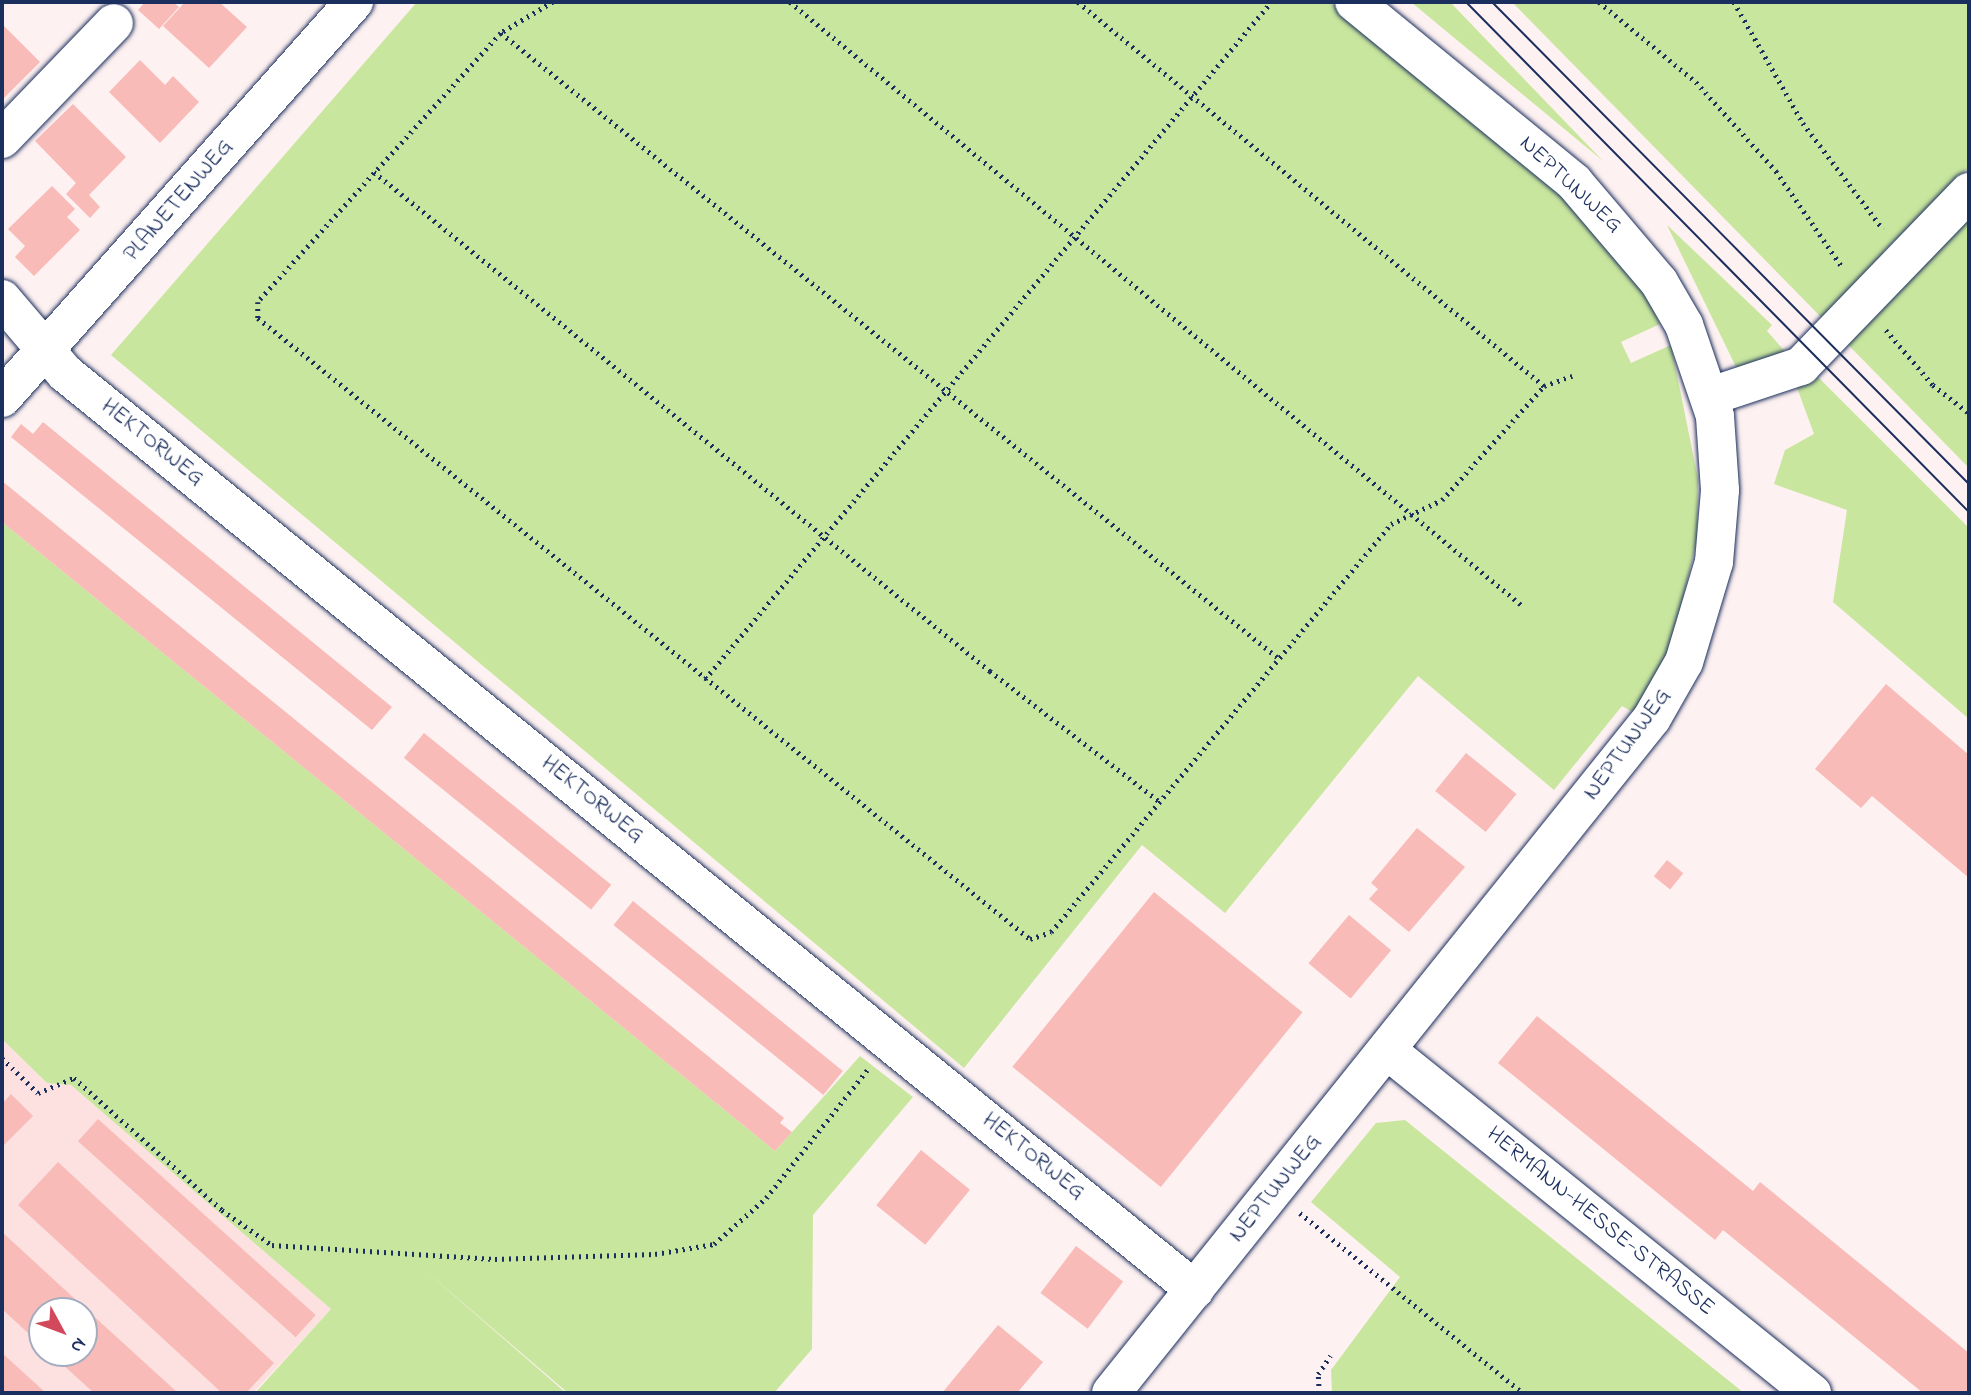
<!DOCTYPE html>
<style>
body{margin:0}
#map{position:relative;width:1971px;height:1395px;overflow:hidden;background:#fef1f1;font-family:"Indie Flower",sans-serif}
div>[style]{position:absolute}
.built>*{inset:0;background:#fce1e0}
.green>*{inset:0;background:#c9e69e}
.building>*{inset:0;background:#f8bbb8;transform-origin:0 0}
.path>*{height:4.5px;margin-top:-2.25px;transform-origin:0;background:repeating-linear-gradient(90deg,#1b2f5e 0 2px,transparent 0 7px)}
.roads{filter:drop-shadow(0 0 2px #1b2f5e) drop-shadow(0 0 2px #1b2f5e)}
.minor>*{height:38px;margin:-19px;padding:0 19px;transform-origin:19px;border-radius:19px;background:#fff}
.tram>*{height:2px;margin:-1px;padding:0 1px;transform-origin:1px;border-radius:1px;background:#1b2f5e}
span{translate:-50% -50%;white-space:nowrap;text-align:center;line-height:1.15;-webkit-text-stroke:6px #fff;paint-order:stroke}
.street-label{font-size:23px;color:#1b2f5e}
.frame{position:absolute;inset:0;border:4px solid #1b2f5e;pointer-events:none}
.north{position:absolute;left:28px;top:1297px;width:70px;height:70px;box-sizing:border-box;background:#fff;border:2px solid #a4acbf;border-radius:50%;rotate:131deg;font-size:19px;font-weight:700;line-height:28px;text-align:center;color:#1b2f5e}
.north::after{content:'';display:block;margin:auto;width:24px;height:32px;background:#d1495b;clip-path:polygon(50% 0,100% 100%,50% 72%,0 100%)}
</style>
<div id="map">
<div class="built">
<div style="clip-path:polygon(evenodd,2px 1039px,47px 1083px,71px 1085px,331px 1309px,253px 1393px,2px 1393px,2px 1039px,42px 1311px,84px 1311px,84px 1353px,42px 1353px,42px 1311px)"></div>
</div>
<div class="green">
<div style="clip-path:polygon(417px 2px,1329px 2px,1562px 192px,1647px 297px,1660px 324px,1621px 342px,1631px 363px,1671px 345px,1698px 479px,1697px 539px,1673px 641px,1634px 713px,1622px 706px,1554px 790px,1418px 676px,1225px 913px,1142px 845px,964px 1068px,111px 355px)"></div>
<div style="clip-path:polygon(1411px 2px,1450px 2px,1603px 161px)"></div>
<div style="clip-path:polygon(1512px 2px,1969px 2px,1969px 167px,1883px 252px,1904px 283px,1969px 214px,1969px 468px)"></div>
<div style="clip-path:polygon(1667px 225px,1772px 325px,1767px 331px,1788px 355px,1737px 369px)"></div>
<div style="clip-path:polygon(1815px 374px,1969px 528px,1969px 719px,1833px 602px,1847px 510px,1774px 484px,1785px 450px,1814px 434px,1796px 385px)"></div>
<div style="clip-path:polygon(2px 522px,775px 1151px,860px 1056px,913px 1097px,813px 1215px,812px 1349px,774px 1393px,568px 1393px,421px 1267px,566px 1393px,255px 1393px,331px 1309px,71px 1085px,47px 1083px,2px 1039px)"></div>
<div style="clip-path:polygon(1405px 1120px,1744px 1393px,1332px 1393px,1331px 1370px,1400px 1277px,1311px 1202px,1376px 1123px)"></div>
</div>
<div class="building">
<div style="clip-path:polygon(145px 2px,173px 2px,179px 7px,159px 29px,138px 10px)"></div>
<div style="clip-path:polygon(185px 2px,219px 2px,247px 27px,209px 68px,163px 26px)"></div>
<div style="clip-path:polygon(2px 24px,40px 62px,2px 100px)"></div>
<div style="clip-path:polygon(140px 60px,165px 85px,173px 76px,199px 102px,160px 143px,109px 92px)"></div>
<div style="clip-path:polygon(73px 104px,126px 157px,89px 195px,100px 207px,90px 218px,66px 194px,76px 183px,35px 141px)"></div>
<div style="clip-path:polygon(52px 186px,75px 209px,67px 217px,80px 230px,34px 276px,15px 257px,25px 246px,8px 229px)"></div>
<div style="clip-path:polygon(43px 422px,392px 707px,372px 730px,11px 437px,21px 424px,33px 434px)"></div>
<div style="clip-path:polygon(2px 481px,784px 1118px,780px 1123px,792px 1132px,775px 1151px,2px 522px)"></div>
<div style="clip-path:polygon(1886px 684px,1969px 755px,1969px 878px,1872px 796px,1861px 808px,1815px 769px)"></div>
<div style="left:424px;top:733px;width:241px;height:32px;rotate:39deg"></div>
<div style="left:1466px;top:753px;width:65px;height:49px;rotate:39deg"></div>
<div style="clip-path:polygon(1417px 828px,1465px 867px,1409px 932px,1369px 899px,1378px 889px,1371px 883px)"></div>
<div style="left:1667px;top:860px;width:21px;height:21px;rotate:39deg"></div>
<div style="left:1154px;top:892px;width:191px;height:225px;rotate:39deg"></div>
<div style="left:633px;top:901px;width:270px;height:31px;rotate:39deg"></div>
<div style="left:1349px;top:915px;width:55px;height:63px;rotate:40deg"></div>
<div style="clip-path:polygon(1537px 1016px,1753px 1191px,1760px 1182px,1969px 1353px,1969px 1393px,1923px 1393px,1723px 1230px,1715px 1240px,1498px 1063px)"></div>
<div style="clip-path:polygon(11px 1094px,33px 1116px,2px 1147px,2px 1104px)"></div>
<div style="left:98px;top:1119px;width:293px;height:30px;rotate:42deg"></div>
<div style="left:921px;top:1150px;width:63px;height:71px;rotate:39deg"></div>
<div style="clip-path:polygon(58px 1162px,274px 1363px,246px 1393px,222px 1393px,18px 1205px)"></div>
<div style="clip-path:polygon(2px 1232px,88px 1311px,178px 1393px,94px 1393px,50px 1353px,84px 1353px,84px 1311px,42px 1311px,42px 1346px,2px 1309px)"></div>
<div style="left:1076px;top:1246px;width:59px;height:59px;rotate:37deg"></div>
<div style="clip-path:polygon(998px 1325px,1043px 1362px,1017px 1393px,942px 1393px)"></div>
<div style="clip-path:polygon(2px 1353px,46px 1393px,2px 1393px)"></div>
</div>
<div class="path">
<div style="left:553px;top:2px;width:61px;rotate:149.2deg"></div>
<div style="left:501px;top:33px;width:363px;rotate:132.1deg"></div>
<div style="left:258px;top:302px;width:16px;rotate:90deg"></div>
<div style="left:258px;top:318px;width:991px;rotate:38.81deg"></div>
<div style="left:1030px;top:939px;width:22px;rotate:-18deg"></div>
<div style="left:1051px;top:932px;width:531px;rotate:-50.19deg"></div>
<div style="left:1391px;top:524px;width:56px;rotate:-25.2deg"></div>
<div style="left:1442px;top:500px;width:153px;rotate:-48.2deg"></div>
<div style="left:1544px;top:386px;width:30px;rotate:-20deg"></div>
<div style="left:790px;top:2px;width:951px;rotate:39.5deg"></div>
<div style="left:1078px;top:2px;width:604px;rotate:39.49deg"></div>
<div style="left:1599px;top:2px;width:126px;rotate:39.5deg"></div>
<div style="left:1696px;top:82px;width:120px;rotate:48deg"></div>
<div style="left:1776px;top:171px;width:118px;rotate:55.4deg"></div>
<div style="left:1734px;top:2px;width:139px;rotate:60.3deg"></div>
<div style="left:1803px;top:123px;width:133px;rotate:53deg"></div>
<div style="left:501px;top:33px;width:996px;rotate:38.8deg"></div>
<div style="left:374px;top:172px;width:793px;rotate:39.01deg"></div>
<div style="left:990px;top:671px;width:215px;rotate:37.6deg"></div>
<div style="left:1886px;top:330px;width:72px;rotate:49.5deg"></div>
<div style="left:1933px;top:385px;width:46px;rotate:37.9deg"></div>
<div style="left:705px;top:679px;width:882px;rotate:-50.1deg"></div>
<div style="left:2px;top:1058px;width:50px;rotate:44.2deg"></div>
<div style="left:38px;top:1093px;width:39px;rotate:-23deg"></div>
<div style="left:74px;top:1078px;width:198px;rotate:41.7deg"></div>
<div style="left:222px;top:1210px;width:61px;rotate:35deg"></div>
<div style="left:272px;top:1245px;width:223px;rotate:3.6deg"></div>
<div style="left:495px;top:1259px;width:160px;rotate:-1.8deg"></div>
<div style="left:655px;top:1254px;width:60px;rotate:-9.6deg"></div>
<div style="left:714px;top:1244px;width:69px;rotate:-41.5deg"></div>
<div style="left:766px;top:1198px;width:163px;rotate:-51.7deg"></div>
<div style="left:1300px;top:1213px;width:287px;rotate:38.9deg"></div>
<div style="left:1319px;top:1393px;width:19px;rotate:-93deg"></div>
<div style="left:1318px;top:1374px;width:22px;rotate:-56deg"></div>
</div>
<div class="roads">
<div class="minor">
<div style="left:2px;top:139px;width:161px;rotate:-46deg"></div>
<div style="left:2px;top:299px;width:97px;rotate:49.6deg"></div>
<div style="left:65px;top:373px;width:1455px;rotate:39.06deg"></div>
<div style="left:1711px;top:396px;width:95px;rotate:-18.4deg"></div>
<div style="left:1801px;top:366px;width:242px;rotate:-46deg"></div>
<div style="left:2px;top:398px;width:530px;rotate:-48.37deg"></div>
<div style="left:1388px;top:1051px;width:545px;rotate:38.89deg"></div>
<div style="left:1111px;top:1393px;width:865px;rotate:-51.29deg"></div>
<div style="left:1652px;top:718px;width:64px;rotate:-60.3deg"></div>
<div style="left:1684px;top:662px;width:104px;rotate:-73.3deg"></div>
<div style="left:1714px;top:562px;width:72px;rotate:-85.2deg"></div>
<div style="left:1720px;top:490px;width:74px;rotate:-93.9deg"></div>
<div style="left:1715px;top:416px;width:96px;rotate:-108.8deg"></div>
<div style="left:1684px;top:325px;width:50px;rotate:-120.2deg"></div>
<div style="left:1659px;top:282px;width:131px;rotate:-130.4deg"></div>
<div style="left:1574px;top:182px;width:284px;rotate:-140.7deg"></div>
</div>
</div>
<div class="tram">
<div style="left:1466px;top:2px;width:716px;rotate:45.4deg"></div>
<div style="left:1492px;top:2px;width:678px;rotate:45.3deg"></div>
</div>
<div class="street-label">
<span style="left:1570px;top:185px;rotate:43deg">NEPTUNWEG</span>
<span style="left:179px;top:201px;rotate:-49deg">PLANETENWEG</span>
<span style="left:152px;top:443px;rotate:39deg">HEKTORWEG</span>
<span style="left:1628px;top:745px;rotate:-54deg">NEPTUNWEG</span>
<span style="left:592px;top:800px;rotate:39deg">HEKTORWEG</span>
<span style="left:1033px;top:1157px;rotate:39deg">HEKTORWEG</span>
<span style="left:1276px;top:1189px;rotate:-51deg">NEPTUNWEG</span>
<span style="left:1600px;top:1222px;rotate:39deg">HERMANN-HESSE-STRASSE</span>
</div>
<div class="frame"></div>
<div class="north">N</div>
</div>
